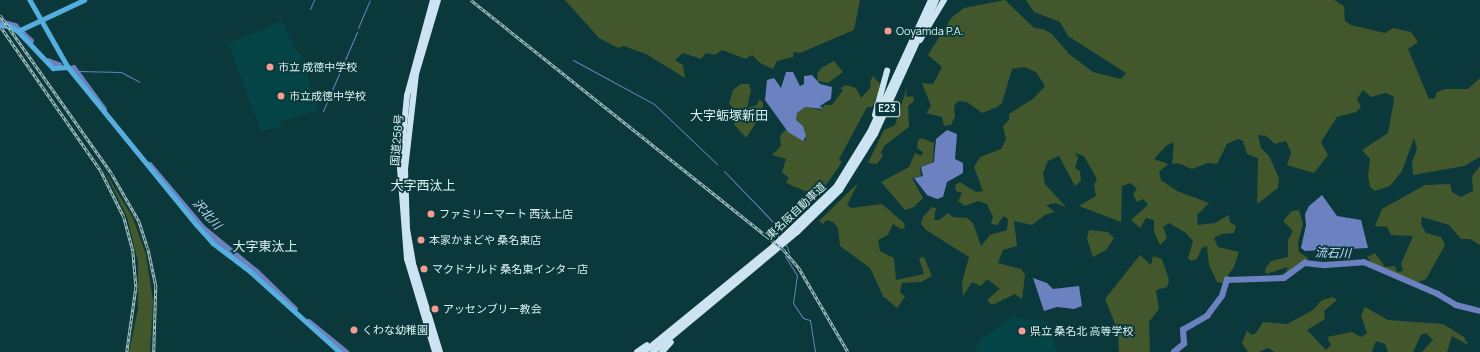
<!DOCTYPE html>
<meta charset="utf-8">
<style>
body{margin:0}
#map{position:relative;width:1480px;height:352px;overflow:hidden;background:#0b393b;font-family:Manrope,"Noto Sans JP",sans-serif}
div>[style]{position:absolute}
.built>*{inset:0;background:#044446}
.green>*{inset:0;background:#42572b}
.water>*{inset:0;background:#6b81c0}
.stream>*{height:1px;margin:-0.5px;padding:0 0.5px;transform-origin:0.5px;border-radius:0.5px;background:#6b81c0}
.river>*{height:5.5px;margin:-2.75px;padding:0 2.75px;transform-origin:2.75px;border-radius:2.75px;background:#6b81c0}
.secondary>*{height:4.5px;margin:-2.25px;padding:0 2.25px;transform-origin:2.25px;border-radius:2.25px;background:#55aedd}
.highway>*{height:6px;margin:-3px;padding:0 3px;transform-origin:3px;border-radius:3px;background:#cce3f2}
.rail>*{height:2.5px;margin-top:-1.25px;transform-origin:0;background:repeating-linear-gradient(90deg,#0b393b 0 3px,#a3bfc0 0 6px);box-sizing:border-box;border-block:1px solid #a3bfc0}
.dots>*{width:11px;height:11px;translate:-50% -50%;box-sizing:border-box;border:2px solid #0b393b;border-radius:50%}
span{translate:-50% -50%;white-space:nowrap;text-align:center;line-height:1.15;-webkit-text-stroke:3.5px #0b393b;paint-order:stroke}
.shield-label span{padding:1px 3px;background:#0b393b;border:1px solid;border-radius:3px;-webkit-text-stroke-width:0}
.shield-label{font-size:10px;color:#dbf1f2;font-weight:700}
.poi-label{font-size:11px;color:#dbf1f2}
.left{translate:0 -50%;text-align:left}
.street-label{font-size:11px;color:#dbf1f2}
.water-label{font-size:12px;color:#cbd9fd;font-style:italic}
.quarter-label{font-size:13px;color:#dbf1f2}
</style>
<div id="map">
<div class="built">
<div style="clip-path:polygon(282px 21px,296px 51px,301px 54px,318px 110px,280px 122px,282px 127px,261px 131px,228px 44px)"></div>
<div style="clip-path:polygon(1012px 317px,1048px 322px,1057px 352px,975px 352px,980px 340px)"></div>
</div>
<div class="green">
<div style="clip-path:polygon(565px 0,860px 0,854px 30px,800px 53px,794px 52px,793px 57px,777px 61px,773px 69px,760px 63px,752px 55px,746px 59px,722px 50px,715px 55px,706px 53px,701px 59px,683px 53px,675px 60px,683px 65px,685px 78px,646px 54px,624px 46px,618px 48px,599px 38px)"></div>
<div style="clip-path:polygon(1005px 0,1034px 28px,1043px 29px,1052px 34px,1069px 54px,1093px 72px,1121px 79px,1126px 73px,1068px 36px,1060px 22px,1034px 12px,1026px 0,1334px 0,1344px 6px,1345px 21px,1351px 25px,1385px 33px,1393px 28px,1411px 32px,1418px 42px,1408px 49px,1429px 99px,1435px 98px,1437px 92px,1445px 89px,1468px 89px,1480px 78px,1480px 157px,1464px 166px,1413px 175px,1412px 162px,1417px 149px,1414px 138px,1402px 171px,1390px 186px,1375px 191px,1370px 187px,1368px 176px,1370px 159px,1362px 150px,1388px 133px,1394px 101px,1393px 96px,1385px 93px,1371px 97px,1363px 90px,1357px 99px,1361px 107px,1356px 112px,1337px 117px,1321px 142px,1328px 155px,1314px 173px,1287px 165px,1291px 152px,1286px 141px,1275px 144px,1266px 136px,1258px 135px,1261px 148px,1269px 156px,1279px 178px,1278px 188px,1257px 204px,1258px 158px,1247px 154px,1243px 141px,1238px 139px,1227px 144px,1217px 164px,1208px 163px,1192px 169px,1178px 163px,1172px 164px,1174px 142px,1166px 146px,1154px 159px,1168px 164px,1159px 172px,1161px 180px,1177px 191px,1209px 203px,1197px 215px,1198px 225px,1215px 223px,1229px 215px,1230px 222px,1236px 226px,1234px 233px,1222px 234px,1214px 238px,1218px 247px,1239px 252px,1234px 267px,1222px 283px,1217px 282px,1209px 265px,1207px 246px,1202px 248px,1197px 259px,1191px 261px,1188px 258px,1193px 241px,1186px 233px,1169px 223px,1163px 227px,1167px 238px,1160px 245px,1154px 232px,1154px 220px,1146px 218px,1140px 228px,1131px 220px,1148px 205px,1143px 199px,1137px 202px,1133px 194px,1137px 189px,1131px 183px,1122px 186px,1121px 222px,1079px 206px,1096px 196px,1094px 185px,1097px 179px,1084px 156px,1075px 153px,1078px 158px,1075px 168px,1080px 171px,1081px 181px,1075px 186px,1059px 156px,1048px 161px,1043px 173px,1045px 184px,1066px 207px,1055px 203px,1046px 205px,1055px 212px,1045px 215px,1032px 225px,1014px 221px,1017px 246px,1003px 250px,998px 263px,1021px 269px,1025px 275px,1022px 299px,1015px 294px,992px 305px,987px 300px,1000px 289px,987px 279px,981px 286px,972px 282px,963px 296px,962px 282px,969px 257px,926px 230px,921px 224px,923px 217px,932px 207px,936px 208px,934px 220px,939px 220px,948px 213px,953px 217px,967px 218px,973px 223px,981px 246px,990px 235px,1007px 230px,1008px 219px,1004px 216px,997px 225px,991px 224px,993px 217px,987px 204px,978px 201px,965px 206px,958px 201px,962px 193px,956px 191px,955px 185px,960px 182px,976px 192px,983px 191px,974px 167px,980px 157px,1001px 149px,1006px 139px,1003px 126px,1009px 120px,1009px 114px,1034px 98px,1045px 86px,1036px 72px,1024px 67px,1012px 69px,1002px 103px,997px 107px,982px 113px,967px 102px,958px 101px,954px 106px,955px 117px,951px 125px,944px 126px,942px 117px,926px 113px,931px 106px,922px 83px,933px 84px,942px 67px,928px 55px,952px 17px,964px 8px)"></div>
<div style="clip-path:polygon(834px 61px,843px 72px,828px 83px,818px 81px,817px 74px,821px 68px)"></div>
<div style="clip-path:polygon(873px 76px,880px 84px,877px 97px,872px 107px,867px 107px,839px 159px,842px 162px,824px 188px,812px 194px,786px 183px,789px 178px,782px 172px,786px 159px,772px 155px,781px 146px,780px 136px,785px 130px,806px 141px,803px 126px,796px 120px,797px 113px,805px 107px,821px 110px,824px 105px,832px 105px,843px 90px,840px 88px,846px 85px,856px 88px,861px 98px,871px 87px,870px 82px)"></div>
<div style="clip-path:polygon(741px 84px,749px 84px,751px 90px,747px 108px,757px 105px,759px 100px,763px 102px,763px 112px,746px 138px,734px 124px,738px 113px,729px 104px,733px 90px)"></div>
<div style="clip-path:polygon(907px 87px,906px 97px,913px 96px,914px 101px,908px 106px,909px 127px,884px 146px,881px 152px,883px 156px,877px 164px,868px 163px,884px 130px,895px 125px)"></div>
<div style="clip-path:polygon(922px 138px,934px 143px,933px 162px,920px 167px,921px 176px,912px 178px,923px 198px,914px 207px,905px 210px,881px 182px,909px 167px,915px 153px,922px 156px,923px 152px,917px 148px,918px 140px)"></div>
<div style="clip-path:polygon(1480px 166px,1480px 245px,1470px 239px,1461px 239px,1449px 225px,1422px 217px,1421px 224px,1426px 233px,1441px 237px,1445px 245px,1426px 279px,1416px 283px,1394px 278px,1386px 271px,1378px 270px,1367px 257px,1375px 253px,1385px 267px,1395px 266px,1397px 272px,1403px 271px,1401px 264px,1413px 236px,1391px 235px,1387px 227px,1375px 226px,1382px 209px,1425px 185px,1450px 184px,1452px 192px,1461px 197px,1473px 191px,1472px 176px)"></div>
<div style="clip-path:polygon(103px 168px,133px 218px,146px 255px,153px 301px,150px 352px,129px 352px,138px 309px,138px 262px,127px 217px)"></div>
<div style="clip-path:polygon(858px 183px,847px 205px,851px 208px,882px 204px,904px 223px,905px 228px,901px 229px,893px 224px,888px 235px,878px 240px,880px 251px,894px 258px,896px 280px,924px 274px,919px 258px,924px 257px,932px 276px,921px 282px,902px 283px,900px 292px,905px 297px,897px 308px,883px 296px,870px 268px,840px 246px,838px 228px,833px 222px,827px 220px,823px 224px,819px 221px)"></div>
<div style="clip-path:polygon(1299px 210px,1303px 224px,1298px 242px,1299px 252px,1308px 258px,1307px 261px,1284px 278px,1277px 277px,1286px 272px,1288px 267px,1266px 274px,1265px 269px,1271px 261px,1288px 257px,1288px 240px,1293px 231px,1283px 221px,1292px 211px)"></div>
<div style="clip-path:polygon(1089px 230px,1108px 232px,1114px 238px,1106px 250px,1093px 257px,1087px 239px)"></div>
<div style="clip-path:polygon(1140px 255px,1151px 265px,1153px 256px,1162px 259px,1169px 280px,1167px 287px,1156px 290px,1159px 309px,1149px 322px,1150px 352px,1119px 352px,1118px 331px,1105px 299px)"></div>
<div style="clip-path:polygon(1333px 297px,1337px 300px,1324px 311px,1325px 319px,1307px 330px,1326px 350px,1331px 345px,1327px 337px,1352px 332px,1361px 337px,1367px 333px,1361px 315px,1365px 307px,1388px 320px,1443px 324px,1464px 337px,1468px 345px,1452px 336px,1447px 352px,1422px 352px,1433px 340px,1426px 333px,1421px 335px,1413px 352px,1388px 352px,1385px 344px,1376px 341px,1372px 352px,1275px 352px,1268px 348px,1259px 352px,1248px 352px,1242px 343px,1247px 331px,1252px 335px,1256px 333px,1263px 322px,1287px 324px,1313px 310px,1322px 300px)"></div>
</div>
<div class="water">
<div style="clip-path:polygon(786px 72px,793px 72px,800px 86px,804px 84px,804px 76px,812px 75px,820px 84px,832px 87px,831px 99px,820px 106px,823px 109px,805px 107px,797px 113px,796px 120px,803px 126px,806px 136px,803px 141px,788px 132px,765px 100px,767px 80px,774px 78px,781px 88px)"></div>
<div style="clip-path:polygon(947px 130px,957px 134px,955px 159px,963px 163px,963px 173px,947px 182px,943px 197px,937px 199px,927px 195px,914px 178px,923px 176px,921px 167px,934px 162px,936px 139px)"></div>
<div style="clip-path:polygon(1322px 195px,1337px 216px,1361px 220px,1368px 248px,1305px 251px,1301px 248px,1306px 225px,1305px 214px,1309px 206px)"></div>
<div style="clip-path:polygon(1033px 278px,1047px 283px,1053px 289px,1079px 286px,1082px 306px,1074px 309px,1057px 307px,1044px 311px)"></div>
</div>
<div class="stream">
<div style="left:310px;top:9px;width:10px;rotate:-66deg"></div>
<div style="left:358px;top:28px;width:30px;rotate:-67deg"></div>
<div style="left:573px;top:60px;width:92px;rotate:28.5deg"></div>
<div style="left:654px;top:104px;width:87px;rotate:43.6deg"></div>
<div style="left:78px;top:71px;width:43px;rotate:1.3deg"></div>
<div style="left:121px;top:72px;width:21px;rotate:28deg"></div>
<div style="left:323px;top:111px;width:86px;rotate:-66.7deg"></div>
<div style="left:724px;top:171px;width:74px;rotate:46.1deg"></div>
<div style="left:777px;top:226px;width:12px;rotate:85deg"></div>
<div style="left:786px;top:245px;width:8px;rotate:67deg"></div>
<div style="left:785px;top:256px;width:22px;rotate:58deg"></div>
<div style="left:797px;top:275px;width:28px;rotate:98deg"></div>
<div style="left:793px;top:303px;width:18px;rotate:56deg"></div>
<div style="left:803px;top:318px;width:7px;rotate:16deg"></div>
<div style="left:810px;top:320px;width:32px;rotate:81deg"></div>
</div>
<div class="river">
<div style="left:0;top:22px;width:16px;rotate:15deg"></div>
<div style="left:15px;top:26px;width:22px;rotate:43deg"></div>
<div style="left:48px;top:61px;width:12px;rotate:20deg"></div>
<div style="left:74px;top:68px;width:51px;rotate:53.8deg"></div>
<div style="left:150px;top:165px;width:82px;rotate:49.9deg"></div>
<div style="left:203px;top:228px;width:70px;rotate:39.2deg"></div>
<div style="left:257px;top:272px;width:53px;rotate:44.2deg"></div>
<div style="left:309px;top:322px;width:48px;rotate:39deg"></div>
<div style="left:1174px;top:352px;width:13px;rotate:-39deg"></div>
<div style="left:1184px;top:344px;width:14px;rotate:-94deg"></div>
<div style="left:1183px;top:330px;width:28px;rotate:-30deg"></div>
<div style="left:1207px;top:316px;width:25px;rotate:-53deg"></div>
<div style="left:1222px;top:296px;width:17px;rotate:-73deg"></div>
<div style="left:1227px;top:280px;width:57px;rotate:-2deg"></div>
<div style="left:1284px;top:278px;width:26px;rotate:-36deg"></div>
<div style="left:1305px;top:263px;width:20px;rotate:6deg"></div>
<div style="left:1325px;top:265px;width:39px;rotate:-4deg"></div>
<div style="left:1364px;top:262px;width:81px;rotate:23.4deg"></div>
<div style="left:1438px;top:294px;width:21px;rotate:31deg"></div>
<div style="left:1456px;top:305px;width:25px;rotate:14deg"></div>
</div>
<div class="secondary">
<div style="left:30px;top:0;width:77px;rotate:60.4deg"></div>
<div style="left:68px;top:67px;width:203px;rotate:50.8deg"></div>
<div style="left:196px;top:224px;width:25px;rotate:48deg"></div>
<div style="left:213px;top:243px;width:48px;rotate:37.3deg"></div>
<div style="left:251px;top:272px;width:120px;rotate:42deg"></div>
<div style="left:0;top:25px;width:9px;rotate:6deg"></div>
<div style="left:9px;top:26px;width:10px;rotate:29deg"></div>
<div style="left:18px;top:31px;width:73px;rotate:-25.2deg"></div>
<div style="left:18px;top:31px;width:51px;rotate:46.6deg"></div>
<div style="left:53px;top:68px;width:15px;rotate:-4deg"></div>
</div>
<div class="highway">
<div style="left:433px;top:0;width:99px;rotate:105.2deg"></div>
<div style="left:407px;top:96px;width:72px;rotate:95.6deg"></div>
<div style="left:400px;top:168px;width:91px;rotate:85.6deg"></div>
<div style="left:407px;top:259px;width:97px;rotate:73.2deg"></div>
<div style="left:438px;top:0;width:77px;rotate:106.6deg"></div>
<div style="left:416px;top:74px;width:96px;rotate:96.6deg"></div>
<div style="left:405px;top:169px;width:60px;rotate:88.1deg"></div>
<div style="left:407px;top:229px;width:39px;rotate:80deg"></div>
<div style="left:414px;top:267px;width:89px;rotate:73deg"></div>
<div style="left:920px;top:40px;width:47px;rotate:-59deg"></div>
<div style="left:875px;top:115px;width:46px;rotate:-74.7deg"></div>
<div style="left:637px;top:352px;width:12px;rotate:-35deg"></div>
<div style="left:644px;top:352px;width:168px;rotate:-39.2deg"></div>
<div style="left:774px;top:246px;width:86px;rotate:-43.6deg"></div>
<div style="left:836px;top:187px;width:65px;rotate:-58.3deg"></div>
<div style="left:870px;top:132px;width:145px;rotate:-65.2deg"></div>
<div style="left:653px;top:352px;width:187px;rotate:-39.8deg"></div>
<div style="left:797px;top:232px;width:60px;rotate:-44.3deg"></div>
<div style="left:840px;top:190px;width:66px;rotate:-58deg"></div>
<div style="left:875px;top:134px;width:147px;rotate:-65.5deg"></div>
<div style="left:662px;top:352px;width:13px;rotate:-48deg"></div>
</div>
<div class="rail">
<div style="left:471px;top:0;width:399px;rotate:38.6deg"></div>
<div style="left:783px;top:249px;width:25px;rotate:50deg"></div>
<div style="left:799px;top:268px;width:97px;rotate:59.7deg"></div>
<div style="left:0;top:15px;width:194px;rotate:54.8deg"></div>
<div style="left:112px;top:174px;width:54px;rotate:60.1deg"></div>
<div style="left:139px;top:221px;width:28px;rotate:72deg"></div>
<div style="left:148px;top:248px;width:40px;rotate:78deg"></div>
<div style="left:156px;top:287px;width:65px;rotate:91.8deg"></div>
<div style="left:1px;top:27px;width:175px;rotate:55.2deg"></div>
<div style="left:101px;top:171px;width:51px;rotate:63.4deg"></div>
<div style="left:124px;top:217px;width:35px;rotate:75deg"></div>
<div style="left:133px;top:251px;width:37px;rotate:85deg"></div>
<div style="left:136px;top:288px;width:65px;rotate:98deg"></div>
</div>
<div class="dots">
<div style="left:888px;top:31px;background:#f59c92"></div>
<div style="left:270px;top:67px;background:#f59c92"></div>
<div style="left:281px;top:96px;background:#f59c92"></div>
<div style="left:431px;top:214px;background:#f59c92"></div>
<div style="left:421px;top:240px;background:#f59c92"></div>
<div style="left:424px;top:269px;background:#f59c92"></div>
<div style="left:435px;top:309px;background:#f59c92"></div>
<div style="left:354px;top:330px;background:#f59c92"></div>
<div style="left:1022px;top:331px;background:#f59c92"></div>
</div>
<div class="shield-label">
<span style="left:887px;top:109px">E23</span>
</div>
<div class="poi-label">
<span class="left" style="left:896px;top:31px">Ooyamda P.A.</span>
<span class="left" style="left:278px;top:67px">市立 成徳中学校</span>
<span class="left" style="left:289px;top:96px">市立成徳中学校</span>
<span class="left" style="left:439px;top:214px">ファミリーマート 西汰上店</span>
<span class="left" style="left:429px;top:240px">本家かまどや 桑名東店</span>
<span class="left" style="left:432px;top:269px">マクドナルド 桑名東インタ－店</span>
<span class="left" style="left:443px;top:309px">アッセンブリー教会</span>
<span class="left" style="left:362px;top:330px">くわな幼稚園</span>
<span class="left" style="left:1030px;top:331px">県立 桑名北 高等学校</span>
</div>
<div class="street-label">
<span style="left:397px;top:140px;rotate:-85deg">国道258号</span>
<span style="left:796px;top:211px;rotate:-43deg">東名阪自動車道</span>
</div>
<div class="water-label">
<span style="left:207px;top:214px;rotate:48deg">沢北川</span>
<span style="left:1333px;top:253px;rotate:2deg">流石川</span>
</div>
<div class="quarter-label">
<span style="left:729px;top:115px">大字蛎塚新田</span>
<span style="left:423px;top:185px">大字西汰上</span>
<span style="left:265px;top:246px">大字東汰上</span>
</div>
</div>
